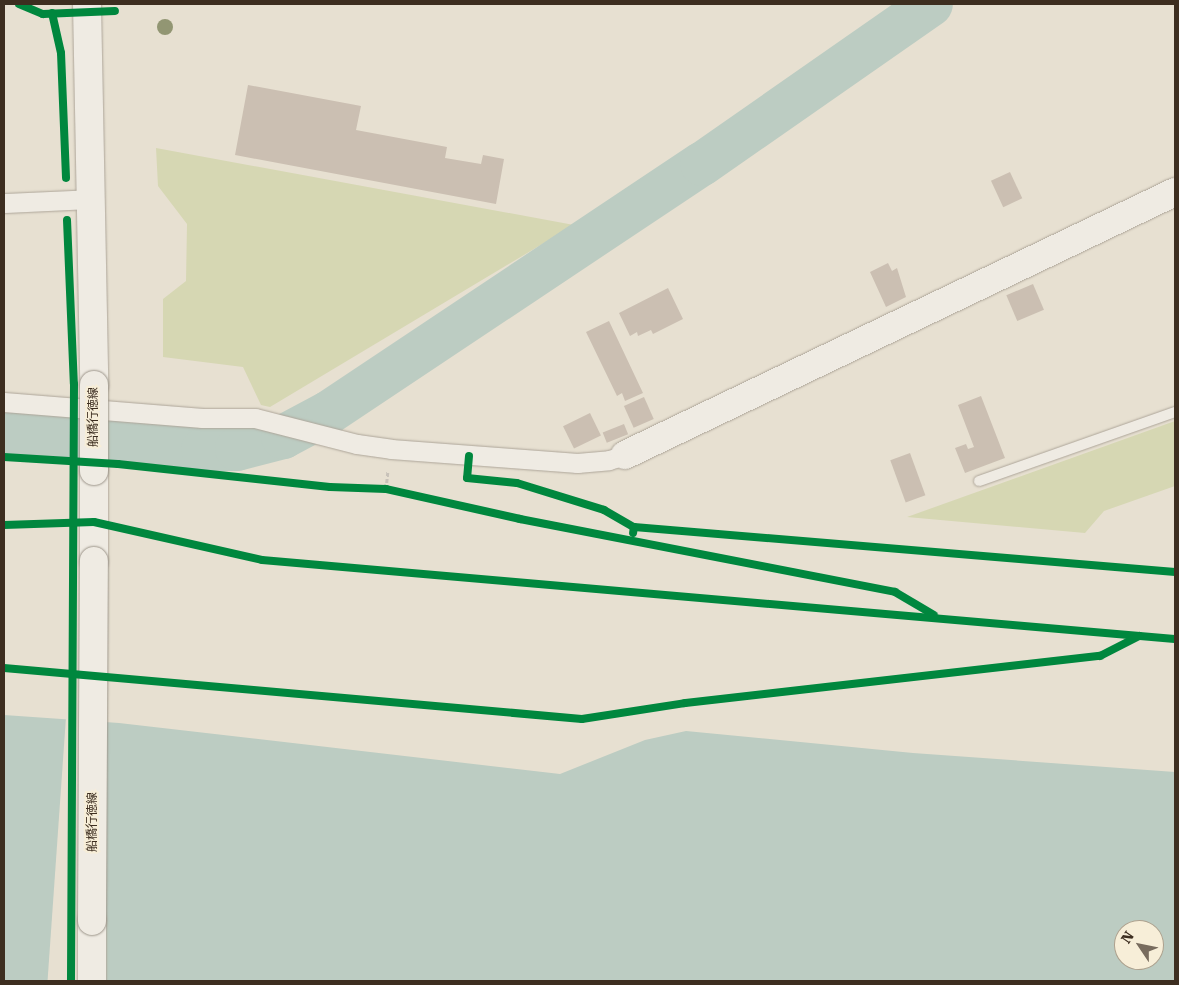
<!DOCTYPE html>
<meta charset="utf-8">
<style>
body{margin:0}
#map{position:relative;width:1179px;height:985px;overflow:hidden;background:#e7e0d1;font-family:"Roboto Serif","Noto Sans JP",serif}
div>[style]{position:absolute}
.green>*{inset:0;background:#d6d7b3}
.water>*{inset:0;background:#bcccc2}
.pier>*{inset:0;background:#e7e0d1;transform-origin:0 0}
.river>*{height:44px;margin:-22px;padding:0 22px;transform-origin:22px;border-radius:22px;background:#bcccc2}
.building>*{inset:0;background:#cbbfb2;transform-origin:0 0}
.path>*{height:3px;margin-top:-1.5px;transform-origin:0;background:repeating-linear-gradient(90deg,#c8c2b9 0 4px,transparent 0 6.5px)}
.roads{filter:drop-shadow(0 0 1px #ada599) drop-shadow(0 0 1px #ada599)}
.lane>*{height:10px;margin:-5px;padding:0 5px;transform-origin:5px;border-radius:5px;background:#efebe3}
.street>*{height:19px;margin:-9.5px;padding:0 9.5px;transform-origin:9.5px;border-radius:9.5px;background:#efebe3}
.secondary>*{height:28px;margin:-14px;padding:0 14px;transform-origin:14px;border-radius:14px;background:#efebe3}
.bridges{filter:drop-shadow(0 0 1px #9c958a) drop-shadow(0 0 1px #9c958a)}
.secondary-bridge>*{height:28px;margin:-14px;padding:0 14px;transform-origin:14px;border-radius:14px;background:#efebe3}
.cycleway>*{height:8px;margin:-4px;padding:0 4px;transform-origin:4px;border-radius:4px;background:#00873e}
.trees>*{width:16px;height:16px;margin:-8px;border-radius:50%;background:#929673}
span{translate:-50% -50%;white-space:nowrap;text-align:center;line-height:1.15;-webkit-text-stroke:4px #f7eed8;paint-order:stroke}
.street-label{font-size:12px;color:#3d2e20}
.frame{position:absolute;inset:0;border:5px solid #3d2e20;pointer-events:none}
.north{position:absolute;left:1114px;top:920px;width:50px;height:50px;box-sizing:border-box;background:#f7eed8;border:1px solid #ada18e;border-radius:50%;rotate:304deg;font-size:14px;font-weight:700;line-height:20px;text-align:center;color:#3d2e20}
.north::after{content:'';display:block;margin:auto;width:18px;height:22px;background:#786c5e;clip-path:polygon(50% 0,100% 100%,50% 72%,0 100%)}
</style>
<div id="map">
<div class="green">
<div style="clip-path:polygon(156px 148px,574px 225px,270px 407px,261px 405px,243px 367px,163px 357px,163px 299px,186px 281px,187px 224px,158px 186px)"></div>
<div style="clip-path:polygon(1175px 421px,1175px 486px,1104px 511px,1085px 533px,907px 517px)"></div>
</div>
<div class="water">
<div style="clip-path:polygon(evenodd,4px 715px,119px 723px,560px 774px,645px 740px,686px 731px,913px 753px,1175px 772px,1175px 981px,4px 981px,4px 715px,1124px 930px,1154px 930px,1154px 960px,1124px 960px,1124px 930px)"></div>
</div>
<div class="pier">
<div style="left:66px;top:717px;width:39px;height:264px;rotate:4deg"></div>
</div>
<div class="river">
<div style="left:4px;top:433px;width:200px;rotate:4.9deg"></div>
<div style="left:203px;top:450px;width:34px;rotate:-2deg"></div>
<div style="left:237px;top:449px;width:48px;rotate:-14.6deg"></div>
<div style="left:283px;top:437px;width:51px;rotate:-28.1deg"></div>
<div style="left:328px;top:413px;width:449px;rotate:-33.7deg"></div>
<div style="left:702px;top:164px;width:279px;rotate:-34.9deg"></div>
</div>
<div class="building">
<div style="clip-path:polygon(248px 85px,361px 106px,356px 130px,447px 147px,445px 158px,481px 164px,483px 155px,504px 159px,496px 204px,235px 155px)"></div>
<div style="left:1010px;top:172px;width:29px;height:21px;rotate:65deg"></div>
<div style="clip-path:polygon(888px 263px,892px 271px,897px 268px,906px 297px,886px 307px,870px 272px)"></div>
<div style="left:1033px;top:284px;width:28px;height:29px;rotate:67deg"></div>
<div style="clip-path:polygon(668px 288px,683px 319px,653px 334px,651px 330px,638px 336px,637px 332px,630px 336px,619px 313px)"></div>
<div style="clip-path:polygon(609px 321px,643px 393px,625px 401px,622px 393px,617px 396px,586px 332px)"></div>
<div style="clip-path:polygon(981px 396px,1005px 458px,965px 473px,955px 448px,966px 444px,968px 449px,974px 447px,958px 405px)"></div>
<div style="left:644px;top:397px;width:24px;height:22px;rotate:66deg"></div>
<div style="left:590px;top:413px;width:25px;height:30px;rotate:64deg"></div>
<div style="left:624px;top:424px;width:11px;height:23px;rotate:68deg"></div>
<div style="left:910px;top:453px;width:45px;height:21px;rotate:70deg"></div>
</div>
<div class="path">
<div style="left:4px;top:457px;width:65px;rotate:3.5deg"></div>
<div style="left:120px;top:464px;width:211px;rotate:6.3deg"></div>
<div style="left:330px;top:487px;width:56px;rotate:2deg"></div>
<div style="left:386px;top:489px;width:137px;rotate:12.6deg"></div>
<div style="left:520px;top:519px;width:382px;rotate:11deg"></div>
<div style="left:895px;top:592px;width:48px;rotate:30.3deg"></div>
<div style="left:478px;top:480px;width:39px;rotate:4deg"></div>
<div style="left:517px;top:483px;width:91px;rotate:17.2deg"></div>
<div style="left:604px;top:510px;width:34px;rotate:30deg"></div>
<div style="left:634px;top:527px;width:14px;rotate:98deg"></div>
<div style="left:386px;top:489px;width:19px;rotate:-84deg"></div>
<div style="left:4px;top:525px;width:64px;rotate:-3.6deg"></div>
<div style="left:119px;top:527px;width:147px;rotate:13deg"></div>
<div style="left:262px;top:560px;width:916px;rotate:4.95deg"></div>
<div style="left:634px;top:527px;width:543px;rotate:4.75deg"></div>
<div style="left:4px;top:668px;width:65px;rotate:5.3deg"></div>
<div style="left:118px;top:678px;width:466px;rotate:5deg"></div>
<div style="left:582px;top:719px;width:104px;rotate:-8.8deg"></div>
<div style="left:685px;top:703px;width:418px;rotate:-6.5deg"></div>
<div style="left:1100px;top:656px;width:43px;rotate:-27.8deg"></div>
</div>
<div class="roads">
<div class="lane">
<div style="left:979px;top:481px;width:208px;rotate:-19.4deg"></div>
</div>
<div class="street">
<div style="left:4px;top:203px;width:87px;rotate:-2.6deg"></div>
<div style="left:4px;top:402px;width:199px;rotate:4.6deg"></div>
<div style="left:202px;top:418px;width:53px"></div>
<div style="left:255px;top:418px;width:105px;rotate:14.3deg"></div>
<div style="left:357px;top:444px;width:34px;rotate:8deg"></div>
<div style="left:391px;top:449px;width:187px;rotate:4.3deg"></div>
<div style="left:577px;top:463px;width:32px;rotate:-5deg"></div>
<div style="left:609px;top:460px;width:17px;rotate:-17deg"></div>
</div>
<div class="secondary">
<div style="left:87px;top:4px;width:381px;rotate:88.9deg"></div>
<div style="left:625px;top:455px;width:610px;rotate:-25.56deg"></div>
<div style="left:94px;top:561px;width:90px;rotate:-90deg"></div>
<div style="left:92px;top:981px;width:60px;rotate:-90deg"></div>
</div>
</div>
<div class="bridges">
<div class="secondary-bridge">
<div style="left:94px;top:471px;width:86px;rotate:-90deg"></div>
<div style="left:92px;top:921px;width:360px;rotate:-89.7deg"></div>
</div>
</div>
<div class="cycleway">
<div style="left:19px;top:4px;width:26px;rotate:23deg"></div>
<div style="left:43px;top:14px;width:72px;rotate:-2.4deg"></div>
<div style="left:52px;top:13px;width:41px;rotate:77.3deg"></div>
<div style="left:61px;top:53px;width:125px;rotate:87.7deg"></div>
<div style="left:67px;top:220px;width:164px;rotate:87.6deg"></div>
<div style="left:74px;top:384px;width:597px;rotate:90.29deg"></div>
<div style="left:469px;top:456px;width:22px;rotate:95deg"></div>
<div style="left:467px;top:478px;width:50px;rotate:5.7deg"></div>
<div style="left:517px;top:483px;width:91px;rotate:17.2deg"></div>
<div style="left:604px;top:510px;width:34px;rotate:30deg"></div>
<div style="left:634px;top:527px;width:6px;rotate:99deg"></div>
<div style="left:4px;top:457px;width:114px;rotate:3.5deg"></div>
<div style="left:118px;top:464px;width:213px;rotate:6.2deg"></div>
<div style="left:330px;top:487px;width:56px;rotate:2deg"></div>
<div style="left:386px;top:489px;width:137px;rotate:12.6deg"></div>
<div style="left:520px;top:519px;width:382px;rotate:11deg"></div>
<div style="left:895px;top:592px;width:45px;rotate:30.5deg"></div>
<div style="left:4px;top:525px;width:90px;rotate:-1.9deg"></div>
<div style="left:94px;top:522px;width:172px;rotate:12.7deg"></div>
<div style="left:262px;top:560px;width:916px;rotate:4.95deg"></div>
<div style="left:634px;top:527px;width:543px;rotate:4.75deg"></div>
<div style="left:4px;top:668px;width:580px;rotate:5.04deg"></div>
<div style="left:582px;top:719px;width:104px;rotate:-8.8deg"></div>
<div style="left:685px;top:703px;width:418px;rotate:-6.5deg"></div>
<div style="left:1100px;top:656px;width:44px;rotate:-27.1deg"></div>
</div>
<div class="trees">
<div style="left:165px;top:27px"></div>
</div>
<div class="street-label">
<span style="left:94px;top:417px;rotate:-90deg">船橋行徳線</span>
<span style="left:93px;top:822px;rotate:-90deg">船橋行徳線</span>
</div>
<div class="frame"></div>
<div class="north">N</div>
</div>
